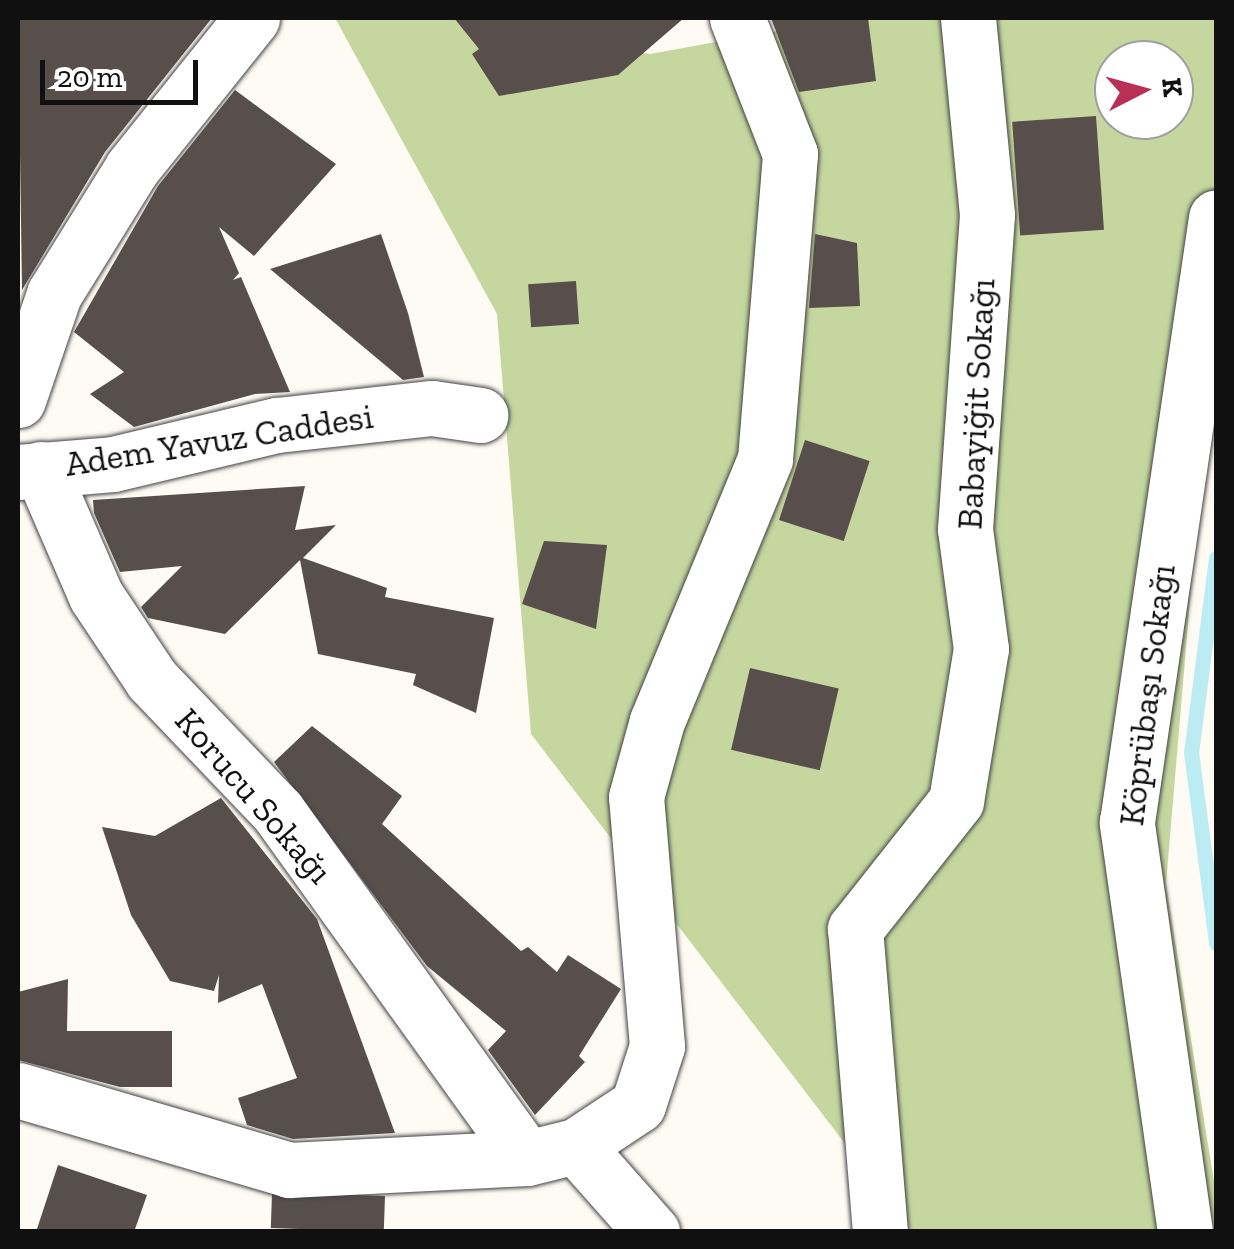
<!DOCTYPE html>
<meta charset="utf-8">
<style>
body{margin:0}
#map{position:relative;width:1234px;height:1249px;overflow:hidden;background:#fefaf4;font-family:"Zilla Slab",serif}
div>[style]{position:absolute}
.forest>*{inset:0;background:#c5d79f}
.stream>*{height:15px;margin:-7.5px;padding:0 7.5px;transform-origin:7.5px;border-radius:7.5px;background:#bbebf3}
.building>*{inset:0;background:#584f4d;transform-origin:0 0}
.roads{filter:drop-shadow(0 0 2px #434343) drop-shadow(0 0 2px #434343)}
.minor>*{height:55px;margin:-27.5px;padding:0 27.5px;transform-origin:27.5px;border-radius:27.5px;background:#fff}
span{translate:-50% -50%;white-space:nowrap;text-align:center;line-height:1.15;-webkit-text-stroke:10px #fff;paint-order:stroke}
.street-label{font-size:35px;color:#101010}
.frame{position:absolute;inset:0;border:20px solid #101010;pointer-events:none}
.north{position:absolute;left:1094px;top:40px;width:100px;height:100px;box-sizing:border-box;background:#fff;border:2px solid #9f9f9f;border-radius:50%;rotate:84deg;font-size:28px;font-weight:700;line-height:40px;text-align:center;color:#101010}
.north::after{content:'';display:block;margin:auto;width:35px;height:45px;background:#b83056;clip-path:polygon(50% 0,100% 100%,50% 72%,0 100%)}
.scale{position:absolute;left:40px;top:60px;width:158px;height:45px;box-sizing:border-box;border:5px solid #101010;border-top:0;padding-left:12px;font-size:30px;line-height:35px;white-space:nowrap;color:#101010;-webkit-text-stroke:8px #fff;paint-order:stroke}
</style>
<div id="map">
<div class="forest">
<div style="clip-path:polygon(evenodd,335px 18px,479px 18px,650px 54px,848px 18px,1216px 18px,1216px 293px,1166px 884px,1216px 1194px,1216px 1231px,912px 1231px,531px 734px,497px 314px,335px 18px,1114px 60px,1174px 60px,1174px 120px,1114px 120px,1114px 60px)"></div>
</div>
<div class="stream">
<div style="left:1216px;top:558px;width:196px;rotate:97.3deg"></div>
<div style="left:1191px;top:752px;width:193px;rotate:82.5deg"></div>
</div>
<div class="building">
<div style="clip-path:polygon(18px 18px,212px 18px,105px 152px,22px 290px)"></div>
<div style="clip-path:polygon(454px 18px,684px 18px,618px 75px,499px 96px,472px 54px,479px 49px)"></div>
<div style="clip-path:polygon(771px 18px,868px 18px,876px 81px,799px 92px)"></div>
<div style="clip-path:polygon(235px 90px,336px 164px,254px 256px,219px 227px,239px 273px,233px 280px,241px 277px,290px 392px,255px 394px,134px 427px,90px 394px,124px 372px,74px 332px,158px 186px)"></div>
<div style="left:1096px;top:116px;width:114px;height:84px;rotate:86deg"></div>
<div style="clip-path:polygon(381px 234px,408px 313px,424px 377px,403px 380px,270px 269px)"></div>
<div style="clip-path:polygon(815px 234px,857px 243px,860px 306px,809px 308px)"></div>
<div style="left:576px;top:281px;width:43px;height:48px;rotate:86deg"></div>
<div style="left:805px;top:440px;width:68px;height:84px;rotate:18deg"></div>
<div style="clip-path:polygon(305px 486px,295px 530px,336px 525px,303px 558px,387px 588px,385px 597px,494px 618px,476px 713px,413px 685px,416px 674px,318px 654px,300px 560px,225px 634px,148px 618px,141px 607px,182px 566px,120px 572px,94px 513px,93px 500px)"></div>
<div style="clip-path:polygon(544px 541px,607px 545px,596px 629px,522px 604px)"></div>
<div style="left:750px;top:668px;width:91px;height:84px;rotate:13deg"></div>
<div style="clip-path:polygon(312px 726px,402px 796px,382px 824px,521px 951px,528px 947px,557px 972px,568px 955px,621px 989px,579px 1056px,585px 1062px,535px 1115px,488px 1050px,506px 1031px,427px 966px,274px 762px)"></div>
<div style="clip-path:polygon(221px 798px,317px 919px,395px 1133px,293px 1139px,247px 1125px,238px 1098px,297px 1078px,262px 984px,218px 1003px,219px 975px,214px 991px,170px 981px,131px 915px,102px 827px,155px 836px)"></div>
<div style="clip-path:polygon(68px 979px,67px 1031px,172px 1031px,172px 1087px,120px 1087px,18px 1060px,18px 992px)"></div>
<div style="clip-path:polygon(58px 1165px,147px 1195px,134px 1232px,36px 1232px)"></div>
<div style="left:385px;top:1196px;width:36px;height:113px;rotate:92deg"></div>
</div>
<div class="roads">
<div class="minor">
<div style="left:18px;top:400px;width:112px;rotate:-71.2deg"></div>
<div style="left:54px;top:294px;width:148px;rotate:-58.2deg"></div>
<div style="left:132px;top:168px;width:192px;rotate:-51.3deg"></div>
<div style="left:41px;top:469px;width:138px;rotate:66.6deg"></div>
<div style="left:96px;top:596px;width:101px;rotate:56.3deg"></div>
<div style="left:152px;top:680px;width:182px;rotate:46.3deg"></div>
<div style="left:278px;top:812px;width:426px;rotate:54.3deg"></div>
<div style="left:18px;top:472px;width:95px;rotate:-4.8deg"></div>
<div style="left:113px;top:464px;width:169px;rotate:-13.4deg"></div>
<div style="left:277px;top:425px;width:156px;rotate:-6.3deg"></div>
<div style="left:432px;top:408px;width:49px;rotate:8.3deg"></div>
<div style="left:18px;top:1090px;width:283px;rotate:16.4deg"></div>
<div style="left:289px;top:1170px;width:238px;rotate:-2.9deg"></div>
<div style="left:527px;top:1158px;width:50px;rotate:-13.8deg"></div>
<div style="left:576px;top:1146px;width:74px;rotate:-33.5deg"></div>
<div style="left:638px;top:1105px;width:62px;rotate:-72.1deg"></div>
<div style="left:657px;top:1046px;width:250px;rotate:-94.8deg"></div>
<div style="left:636px;top:797px;width:79px;rotate:-74.6deg"></div>
<div style="left:657px;top:721px;width:283px;rotate:-67.6deg"></div>
<div style="left:765px;top:459px;width:306px;rotate:-85.3deg"></div>
<div style="left:790px;top:154px;width:146px;rotate:-111.3deg"></div>
<div style="left:576px;top:1146px;width:115px;rotate:48.5deg"></div>
<div style="left:880px;top:1232px;width:304px;rotate:-94.7deg"></div>
<div style="left:855px;top:929px;width:163px;rotate:-51.7deg"></div>
<div style="left:956px;top:801px;width:154px;rotate:-80.7deg"></div>
<div style="left:981px;top:649px;width:121px;rotate:-97.6deg"></div>
<div style="left:965px;top:529px;width:315px;rotate:-86deg"></div>
<div style="left:987px;top:215px;width:198px;rotate:-95.5deg"></div>
<div style="left:1185px;top:1232px;width:414px;rotate:-98.1deg"></div>
<div style="left:1127px;top:822px;width:611px;rotate:-81.62deg"></div>
</div>
</div>
<div class="street-label">
<span style="left:976px;top:404px;rotate:-87deg">Babayiğit Sokağı</span>
<span style="left:219px;top:440px;rotate:-9deg">Adem Yavuz Caddesi</span>
<span style="left:1147px;top:695px;rotate:-83deg">Köprübaşı Sokağı</span>
<span style="left:254px;top:796px;rotate:49deg">Korucu Sokağı</span>
</div>
<div class="frame"></div>
<div class="north">K</div>
<div class="scale">20 m</div>
</div>
